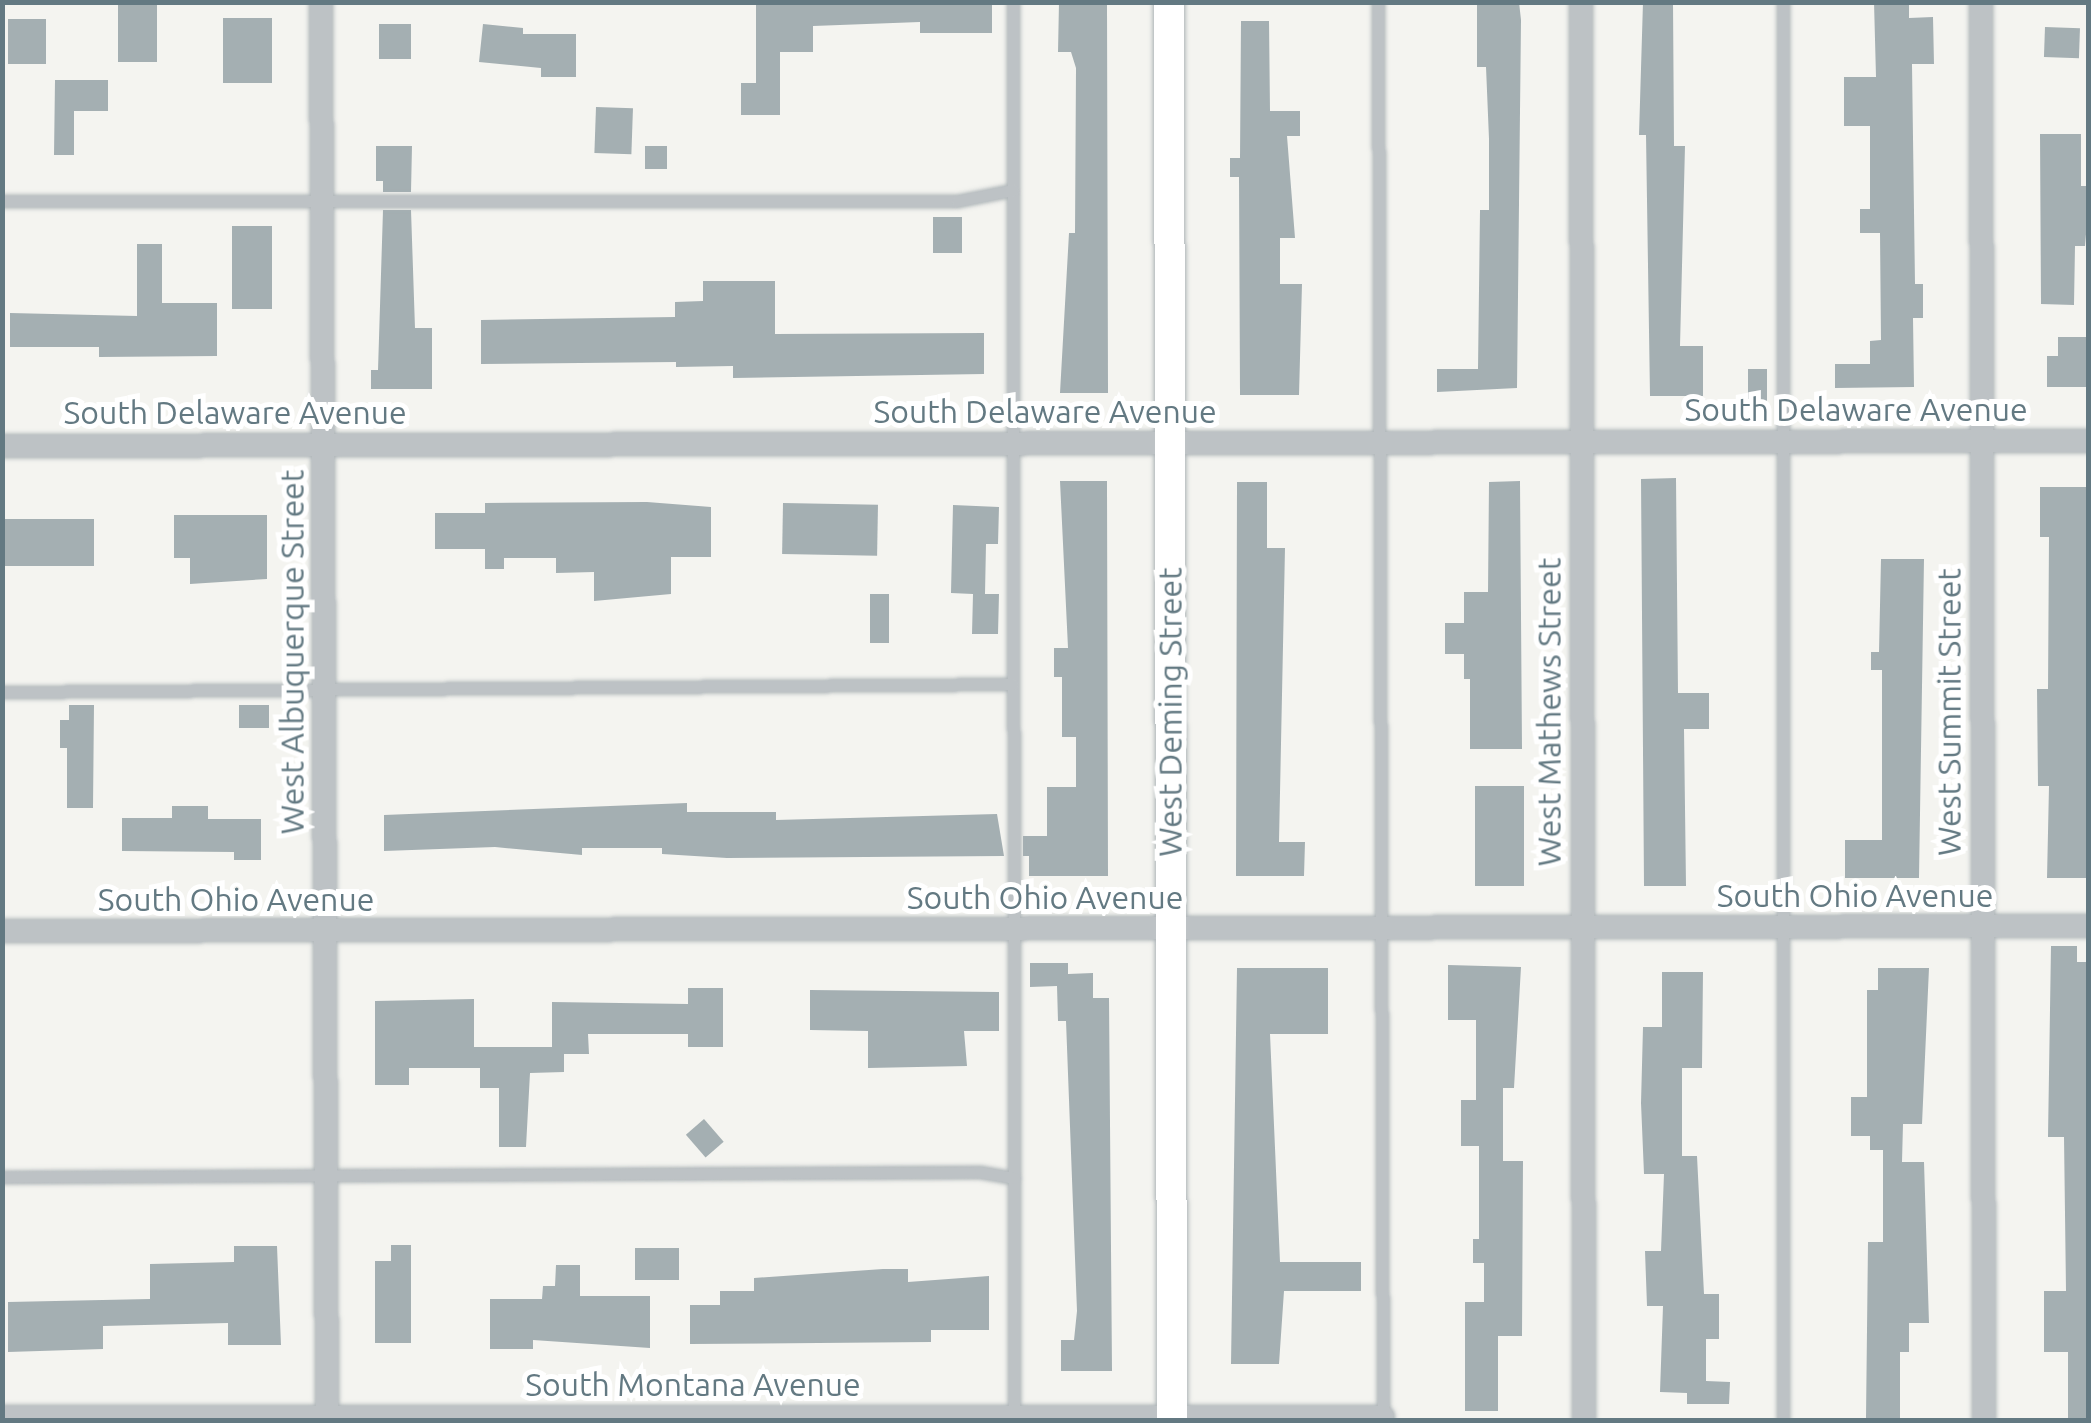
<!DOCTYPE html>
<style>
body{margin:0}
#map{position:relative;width:2091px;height:1423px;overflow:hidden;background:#f4f4f0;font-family:Ubuntu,sans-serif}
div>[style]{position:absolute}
.building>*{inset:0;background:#a4afb2;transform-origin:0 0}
.roads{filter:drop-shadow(0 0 2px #afb6b9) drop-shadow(0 0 2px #afb6b9)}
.lane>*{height:11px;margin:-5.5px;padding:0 5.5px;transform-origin:5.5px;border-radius:5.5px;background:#bdc2c5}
.street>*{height:22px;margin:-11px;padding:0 11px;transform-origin:11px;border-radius:11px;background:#bdc2c5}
.secondary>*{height:30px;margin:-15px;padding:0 15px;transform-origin:15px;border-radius:15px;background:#fff}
span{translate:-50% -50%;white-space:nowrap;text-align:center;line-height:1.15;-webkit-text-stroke:10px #fff;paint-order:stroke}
.street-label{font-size:32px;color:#637982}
.frame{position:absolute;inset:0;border:5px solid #637982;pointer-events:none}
</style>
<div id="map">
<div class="building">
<div style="left:118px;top:2px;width:39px;height:60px"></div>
<div style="clip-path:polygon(756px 2px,992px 2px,992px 33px,920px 33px,920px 22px,813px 26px,813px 52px,780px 52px,780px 115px,741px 115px,741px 83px,756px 83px)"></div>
<div style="clip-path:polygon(1059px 2px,1107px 2px,1108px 393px,1060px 393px,1069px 233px,1075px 233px,1076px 68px,1071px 52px,1058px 52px)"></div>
<div style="clip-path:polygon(1477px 2px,1519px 2px,1521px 20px,1517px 388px,1437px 392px,1437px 369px,1478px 369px,1480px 210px,1489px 210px,1489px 139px,1486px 67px,1477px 67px)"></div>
<div style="clip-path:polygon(1643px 2px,1673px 2px,1674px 146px,1685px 146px,1680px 346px,1703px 346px,1703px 396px,1650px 396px,1646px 135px,1639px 135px)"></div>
<div style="clip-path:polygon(1874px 2px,1909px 2px,1909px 18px,1933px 17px,1934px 64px,1912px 64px,1915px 284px,1923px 284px,1923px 318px,1913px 318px,1914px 387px,1835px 388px,1835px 364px,1870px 364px,1870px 341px,1881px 340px,1880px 233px,1860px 233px,1860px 209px,1870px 209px,1870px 126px,1844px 126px,1844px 77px,1876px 77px)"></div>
<div style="left:223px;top:18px;width:49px;height:65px"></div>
<div style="left:8px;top:19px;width:38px;height:45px"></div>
<div style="clip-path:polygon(1241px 21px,1269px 21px,1270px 111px,1300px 111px,1300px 136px,1287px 136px,1295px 238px,1280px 238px,1280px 284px,1302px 284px,1299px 395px,1240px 395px,1239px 177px,1230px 177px,1230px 158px,1240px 158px)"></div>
<div style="left:379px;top:24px;width:32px;height:35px"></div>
<div style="clip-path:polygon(483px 24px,523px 28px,523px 34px,576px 34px,576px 77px,541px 77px,541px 68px,479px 62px)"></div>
<div style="left:2045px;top:27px;width:35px;height:30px;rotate:2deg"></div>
<div style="clip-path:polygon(55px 80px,108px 80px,108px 111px,74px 111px,74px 155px,54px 155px)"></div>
<div style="left:596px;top:107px;width:37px;height:46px;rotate:2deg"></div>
<div style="clip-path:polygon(2040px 134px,2081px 134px,2081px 186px,2088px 186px,2088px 210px,2085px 246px,2075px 246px,2074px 305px,2041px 304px)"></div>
<div style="clip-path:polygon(376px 146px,412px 146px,411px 192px,383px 192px,383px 181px,376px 181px)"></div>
<div style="left:645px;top:146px;width:22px;height:23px"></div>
<div style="clip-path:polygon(383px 210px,411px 210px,415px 328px,432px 328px,432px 389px,371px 389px,371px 370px,378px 370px)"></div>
<div style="left:933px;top:217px;width:29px;height:36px"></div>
<div style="left:232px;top:226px;width:40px;height:83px"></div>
<div style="clip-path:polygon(137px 244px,162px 244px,162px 303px,217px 303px,217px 356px,99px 357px,99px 347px,10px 347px,10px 313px,137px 316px)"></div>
<div style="clip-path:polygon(703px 281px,775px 281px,775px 334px,984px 333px,984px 374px,733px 378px,733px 366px,676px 367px,676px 362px,481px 364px,481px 320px,675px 317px,675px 302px,703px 301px)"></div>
<div style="clip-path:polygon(2058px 337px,2088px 337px,2088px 387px,2047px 387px,2047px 356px,2058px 356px)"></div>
<div style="left:1748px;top:369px;width:19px;height:34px"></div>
<div style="clip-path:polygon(1676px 478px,1678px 693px,1709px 693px,1709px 729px,1684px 729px,1686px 886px,1644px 886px,1641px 479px)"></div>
<div style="clip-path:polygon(1060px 481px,1107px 481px,1108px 876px,1029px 876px,1029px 856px,1023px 856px,1023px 836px,1047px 836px,1047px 787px,1076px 787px,1076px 737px,1062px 737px,1062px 677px,1054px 677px,1054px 648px,1068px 648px)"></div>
<div style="clip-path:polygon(1520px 481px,1522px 749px,1470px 749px,1470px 679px,1464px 679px,1464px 654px,1445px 654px,1445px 623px,1464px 623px,1464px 592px,1488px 592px,1489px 482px)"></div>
<div style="clip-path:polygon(1237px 482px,1267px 482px,1267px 548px,1285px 548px,1279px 842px,1305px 842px,1304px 876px,1236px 876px)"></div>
<div style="clip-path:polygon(2040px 487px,2088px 487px,2088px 878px,2047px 878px,2049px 786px,2038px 786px,2037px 689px,2048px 689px,2049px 537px,2040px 537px)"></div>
<div style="clip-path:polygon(647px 502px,711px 507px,711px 557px,671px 557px,671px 594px,594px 601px,594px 572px,556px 573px,556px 558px,504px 558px,504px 569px,485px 569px,485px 549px,435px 549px,435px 513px,485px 513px,485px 503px)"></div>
<div style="left:783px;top:503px;width:95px;height:51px;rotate:1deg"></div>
<div style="clip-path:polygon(953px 505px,999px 507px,998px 544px,986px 544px,985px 594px,999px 594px,998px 634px,972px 634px,973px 594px,951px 593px)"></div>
<div style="clip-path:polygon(174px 515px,267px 515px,267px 579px,190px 584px,190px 558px,174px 558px)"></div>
<div style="left:94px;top:519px;width:47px;height:89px;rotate:90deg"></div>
<div style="clip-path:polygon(1881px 559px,1924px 559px,1919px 878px,1845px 878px,1845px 840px,1882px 840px,1882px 670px,1871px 670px,1871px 652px,1879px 652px)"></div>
<div style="left:870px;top:594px;width:19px;height:49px"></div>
<div style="clip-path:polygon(69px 705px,94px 705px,93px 808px,67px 808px,67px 748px,60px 748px,60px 720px,69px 720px)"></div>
<div style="left:239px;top:705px;width:30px;height:23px"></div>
<div style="left:1475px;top:786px;width:49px;height:100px"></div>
<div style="clip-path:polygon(687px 803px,687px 812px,776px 812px,776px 820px,997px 814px,1004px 856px,727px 858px,662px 854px,662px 848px,582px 848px,582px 855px,495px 847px,384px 851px,384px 815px)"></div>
<div style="clip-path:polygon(172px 806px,208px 806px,208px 819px,261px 819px,261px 860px,234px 860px,234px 852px,122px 851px,122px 818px,172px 818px)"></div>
<div style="clip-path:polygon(2051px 946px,2077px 946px,2077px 962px,2088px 962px,2088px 1420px,2068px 1420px,2068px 1352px,2044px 1352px,2044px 1291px,2066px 1291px,2064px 1137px,2048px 1137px)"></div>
<div style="clip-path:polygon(1030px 963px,1068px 963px,1068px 974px,1093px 973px,1093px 998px,1109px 998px,1112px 1371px,1061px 1371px,1061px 1340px,1074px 1340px,1077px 1311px,1066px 1021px,1058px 1021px,1057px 986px,1030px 987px)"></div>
<div style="clip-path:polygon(1448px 965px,1521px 967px,1514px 1088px,1503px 1088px,1503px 1161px,1523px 1161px,1522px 1336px,1498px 1336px,1498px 1411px,1465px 1411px,1465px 1302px,1484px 1302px,1484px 1263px,1473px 1263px,1473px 1239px,1479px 1239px,1479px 1146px,1461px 1146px,1461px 1100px,1476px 1100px,1476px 1020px,1448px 1020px)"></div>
<div style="clip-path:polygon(1237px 968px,1328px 968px,1328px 1034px,1270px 1034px,1280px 1262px,1361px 1262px,1361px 1291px,1284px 1291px,1279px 1364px,1231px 1364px)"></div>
<div style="clip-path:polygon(1878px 968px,1929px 968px,1922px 1124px,1903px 1124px,1902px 1162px,1924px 1162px,1929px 1323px,1909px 1323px,1909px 1352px,1900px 1352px,1900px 1418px,1866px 1418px,1868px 1242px,1883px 1242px,1883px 1150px,1870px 1150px,1870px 1136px,1851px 1136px,1851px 1097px,1867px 1097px,1867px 990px,1878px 990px)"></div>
<div style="clip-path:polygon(1662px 972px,1703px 972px,1702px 1068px,1682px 1068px,1682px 1156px,1697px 1156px,1704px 1294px,1719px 1294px,1719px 1339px,1706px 1339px,1706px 1381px,1730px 1382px,1729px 1404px,1687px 1404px,1687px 1393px,1660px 1392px,1663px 1306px,1647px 1306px,1645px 1251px,1661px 1251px,1664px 1174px,1644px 1174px,1641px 1103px,1643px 1027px,1662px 1027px)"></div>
<div style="clip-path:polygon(688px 988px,723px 988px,723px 1047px,688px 1047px,688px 1034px,588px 1034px,589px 1054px,564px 1054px,564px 1072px,530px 1073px,526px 1147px,499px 1147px,499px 1088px,480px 1088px,480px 1068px,409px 1068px,409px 1085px,375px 1085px,375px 1001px,474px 999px,474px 1047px,552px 1047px,552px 1002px,688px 1004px)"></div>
<div style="clip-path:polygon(810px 990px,999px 992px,999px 1031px,964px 1031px,967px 1066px,868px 1068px,868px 1031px,810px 1030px)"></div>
<div style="left:704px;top:1119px;width:30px;height:24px;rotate:49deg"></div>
<div style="clip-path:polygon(391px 1245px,411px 1245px,411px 1343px,375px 1343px,375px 1261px,391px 1261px)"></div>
<div style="clip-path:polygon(234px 1246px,277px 1246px,281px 1345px,228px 1345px,228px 1323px,103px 1326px,103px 1349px,8px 1352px,8px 1302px,150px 1299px,150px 1264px,234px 1262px)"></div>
<div style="left:635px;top:1248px;width:44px;height:32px"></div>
<div style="clip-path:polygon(556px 1265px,580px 1265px,580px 1296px,650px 1296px,650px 1348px,533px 1340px,533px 1349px,490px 1349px,490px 1299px,542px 1299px,543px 1286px,555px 1286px)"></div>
<div style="clip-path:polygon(883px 1269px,908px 1269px,908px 1282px,989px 1276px,989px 1330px,931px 1330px,931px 1342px,690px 1344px,690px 1305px,720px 1305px,720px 1291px,754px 1291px,754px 1278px)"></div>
</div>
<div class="roads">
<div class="lane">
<div style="left:1013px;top:2px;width:1416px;rotate:89.96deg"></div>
<div style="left:1378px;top:2px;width:1416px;rotate:89.8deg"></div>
<div style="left:2px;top:201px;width:955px"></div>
<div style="left:957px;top:201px;width:57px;rotate:-11.1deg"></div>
<div style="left:2px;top:692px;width:1011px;rotate:-0.45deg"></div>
<div style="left:2px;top:1177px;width:978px;rotate:-0.29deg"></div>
<div style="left:980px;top:1172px;width:35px;rotate:10deg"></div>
<div style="left:1783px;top:1420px;width:1418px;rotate:-90deg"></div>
</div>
<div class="street">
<div style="left:321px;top:2px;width:1418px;rotate:89.76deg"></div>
<div style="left:1581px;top:2px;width:1418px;rotate:89.88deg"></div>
<div style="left:1981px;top:2px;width:1418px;rotate:89.88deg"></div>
<div style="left:2px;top:446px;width:2086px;rotate:-0.14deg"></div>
<div style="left:2px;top:931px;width:2086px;rotate:-0.14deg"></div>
<div style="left:2px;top:1417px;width:1381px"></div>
</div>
<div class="secondary">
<div style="left:1169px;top:2px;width:1418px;rotate:89.88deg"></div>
</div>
</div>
<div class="street-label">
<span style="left:1856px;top:409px">South Delaware Avenue</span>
<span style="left:1045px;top:411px">South Delaware Avenue</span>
<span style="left:235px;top:412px">South Delaware Avenue</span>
<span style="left:292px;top:652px;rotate:-90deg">West Albuquerque Street</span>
<span style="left:1170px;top:712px;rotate:-90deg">West Deming Street</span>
<span style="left:1549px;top:712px;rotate:-90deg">West Mathews Street</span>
<span style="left:1949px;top:712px;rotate:-90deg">West Summit Street</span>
<span style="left:1855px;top:895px">South Ohio Avenue</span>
<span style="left:1045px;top:897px">South Ohio Avenue</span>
<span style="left:236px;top:899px">South Ohio Avenue</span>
<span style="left:693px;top:1384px">South Montana Avenue</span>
</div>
<div class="frame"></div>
</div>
